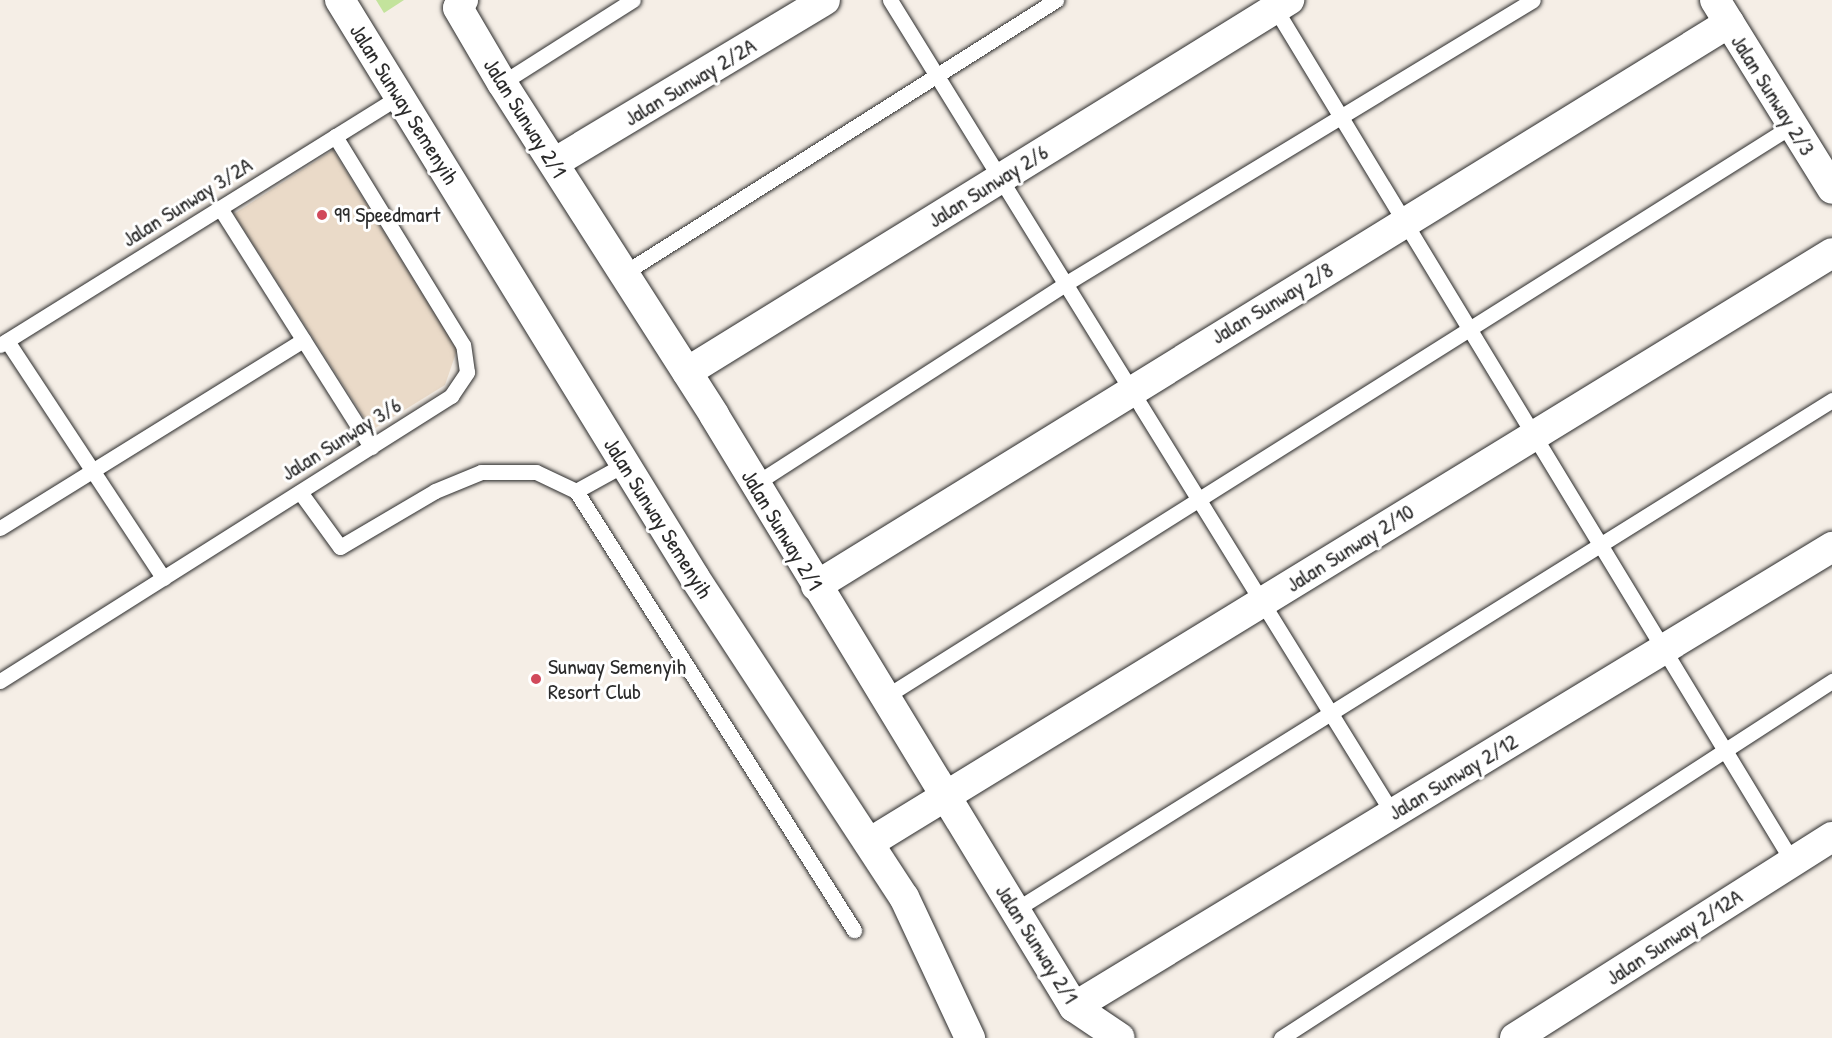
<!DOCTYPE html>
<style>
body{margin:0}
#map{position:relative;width:1832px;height:1038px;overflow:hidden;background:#f5eee6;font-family:"Patrick Hand",sans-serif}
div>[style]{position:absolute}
.built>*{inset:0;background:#eadac8}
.green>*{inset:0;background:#c3e39c}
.roads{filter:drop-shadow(0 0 2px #2b2b2b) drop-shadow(0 0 2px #2b2b2b)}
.service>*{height:15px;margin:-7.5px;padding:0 7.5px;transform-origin:7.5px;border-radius:7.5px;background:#fff}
.minor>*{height:30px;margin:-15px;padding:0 15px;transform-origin:15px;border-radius:15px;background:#fff}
.dots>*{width:16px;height:16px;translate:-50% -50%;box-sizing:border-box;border:3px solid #fff;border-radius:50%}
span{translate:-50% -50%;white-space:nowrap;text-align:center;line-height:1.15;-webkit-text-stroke:6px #fff;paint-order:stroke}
.street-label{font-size:22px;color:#2b2b2b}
.poi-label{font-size:22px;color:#2b2b2b}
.left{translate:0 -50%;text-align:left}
</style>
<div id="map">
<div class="built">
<div style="clip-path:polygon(333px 150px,457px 350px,445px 385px,372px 430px,234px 214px)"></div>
</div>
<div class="green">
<div style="clip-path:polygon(376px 0,404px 0,384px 13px)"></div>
</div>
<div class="roads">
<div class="service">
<div style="left:890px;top:0;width:957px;rotate:58.29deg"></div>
<div style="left:1273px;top:5px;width:1001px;rotate:58.77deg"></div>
<div style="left:502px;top:83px;width:155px;rotate:-32.4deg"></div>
<div style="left:220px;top:208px;width:283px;rotate:57.7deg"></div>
<div style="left:621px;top:275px;width:515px;rotate:-32.3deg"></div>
<div style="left:7px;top:341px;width:284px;rotate:56.6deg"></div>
<div style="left:0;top:345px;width:469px;rotate:-31.9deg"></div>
<div style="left:755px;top:484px;width:369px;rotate:-32.8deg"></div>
<div style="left:1065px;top:284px;width:547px;rotate:-31.25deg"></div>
<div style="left:576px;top:491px;width:56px;rotate:-28.9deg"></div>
<div style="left:300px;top:492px;width:68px;rotate:54deg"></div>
<div style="left:340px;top:547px;width:110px;rotate:-30.5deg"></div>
<div style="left:435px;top:491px;width:50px;rotate:-22.4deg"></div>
<div style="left:481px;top:472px;width:55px"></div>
<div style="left:536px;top:472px;width:44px;rotate:25.4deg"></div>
<div style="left:576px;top:491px;width:520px;rotate:57.66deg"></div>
<div style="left:0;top:528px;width:357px;rotate:-31.8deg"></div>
<div style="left:0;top:681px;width:534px;rotate:-32.29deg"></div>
<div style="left:451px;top:396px;width:29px;rotate:-56deg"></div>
<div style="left:467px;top:372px;width:27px;rotate:-98deg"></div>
<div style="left:463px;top:345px;width:245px;rotate:-121.5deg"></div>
<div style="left:885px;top:697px;width:1073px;rotate:-32.21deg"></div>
<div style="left:1015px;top:910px;width:963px;rotate:-31.97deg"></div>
<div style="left:1281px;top:1038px;width:657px;rotate:-32.94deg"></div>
</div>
<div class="minor">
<div style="left:340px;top:0;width:678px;rotate:58.44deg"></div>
<div style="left:695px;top:578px;width:381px;rotate:56.8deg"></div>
<div style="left:904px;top:897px;width:156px;rotate:64.9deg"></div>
<div style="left:463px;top:0;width:9px;rotate:122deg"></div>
<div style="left:458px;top:8px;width:87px;rotate:59.6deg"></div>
<div style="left:502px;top:83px;width:394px;rotate:57.4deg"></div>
<div style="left:714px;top:415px;width:693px;rotate:58.7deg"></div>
<div style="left:1074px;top:1007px;width:55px;rotate:34deg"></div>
<div style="left:1715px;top:0;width:222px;rotate:58.2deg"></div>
<div style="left:554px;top:163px;width:316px;rotate:-31deg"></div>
<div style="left:687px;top:372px;width:708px;rotate:-31.71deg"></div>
<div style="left:816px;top:586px;width:1073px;rotate:-31.66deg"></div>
<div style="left:869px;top:843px;width:1129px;rotate:-31.49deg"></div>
<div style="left:1074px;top:1007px;width:887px;rotate:-31.25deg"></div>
<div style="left:1515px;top:1038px;width:375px;rotate:-32.4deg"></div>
</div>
</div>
<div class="dots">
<div style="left:322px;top:215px;background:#d1495b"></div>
<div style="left:536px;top:679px;background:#d1495b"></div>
</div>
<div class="street-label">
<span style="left:690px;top:82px;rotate:-31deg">Jalan Sunway 2/2A</span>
<span style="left:1773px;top:95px;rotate:58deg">Jalan Sunway 2/3</span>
<span style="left:404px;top:104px;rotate:58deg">Jalan Sunway Semenyih</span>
<span style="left:525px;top:118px;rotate:58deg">Jalan Sunway 2/1</span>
<span style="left:988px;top:186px;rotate:-32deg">Jalan Sunway 2/6</span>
<span style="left:187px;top:202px;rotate:-32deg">Jalan Sunway 3/2A</span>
<span style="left:1272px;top:303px;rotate:-31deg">Jalan Sunway 2/8</span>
<span style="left:341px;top:439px;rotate:-32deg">Jalan Sunway 3/6</span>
<span style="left:658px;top:518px;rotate:58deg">Jalan Sunway Semenyih</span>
<span style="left:782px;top:530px;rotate:59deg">Jalan Sunway 2/1</span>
<span style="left:1350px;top:548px;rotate:-32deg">Jalan Sunway 2/10</span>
<span style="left:1453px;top:777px;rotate:-31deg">Jalan Sunway 2/12</span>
<span style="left:1674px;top:937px;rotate:-33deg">Jalan Sunway 2/12A</span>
<span style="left:1037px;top:944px;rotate:58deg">Jalan Sunway 2/1</span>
</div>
<div class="poi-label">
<span class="left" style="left:334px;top:215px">99 Speedmart</span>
<span class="left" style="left:548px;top:679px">Sunway Semenyih<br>Resort Club</span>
</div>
</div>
